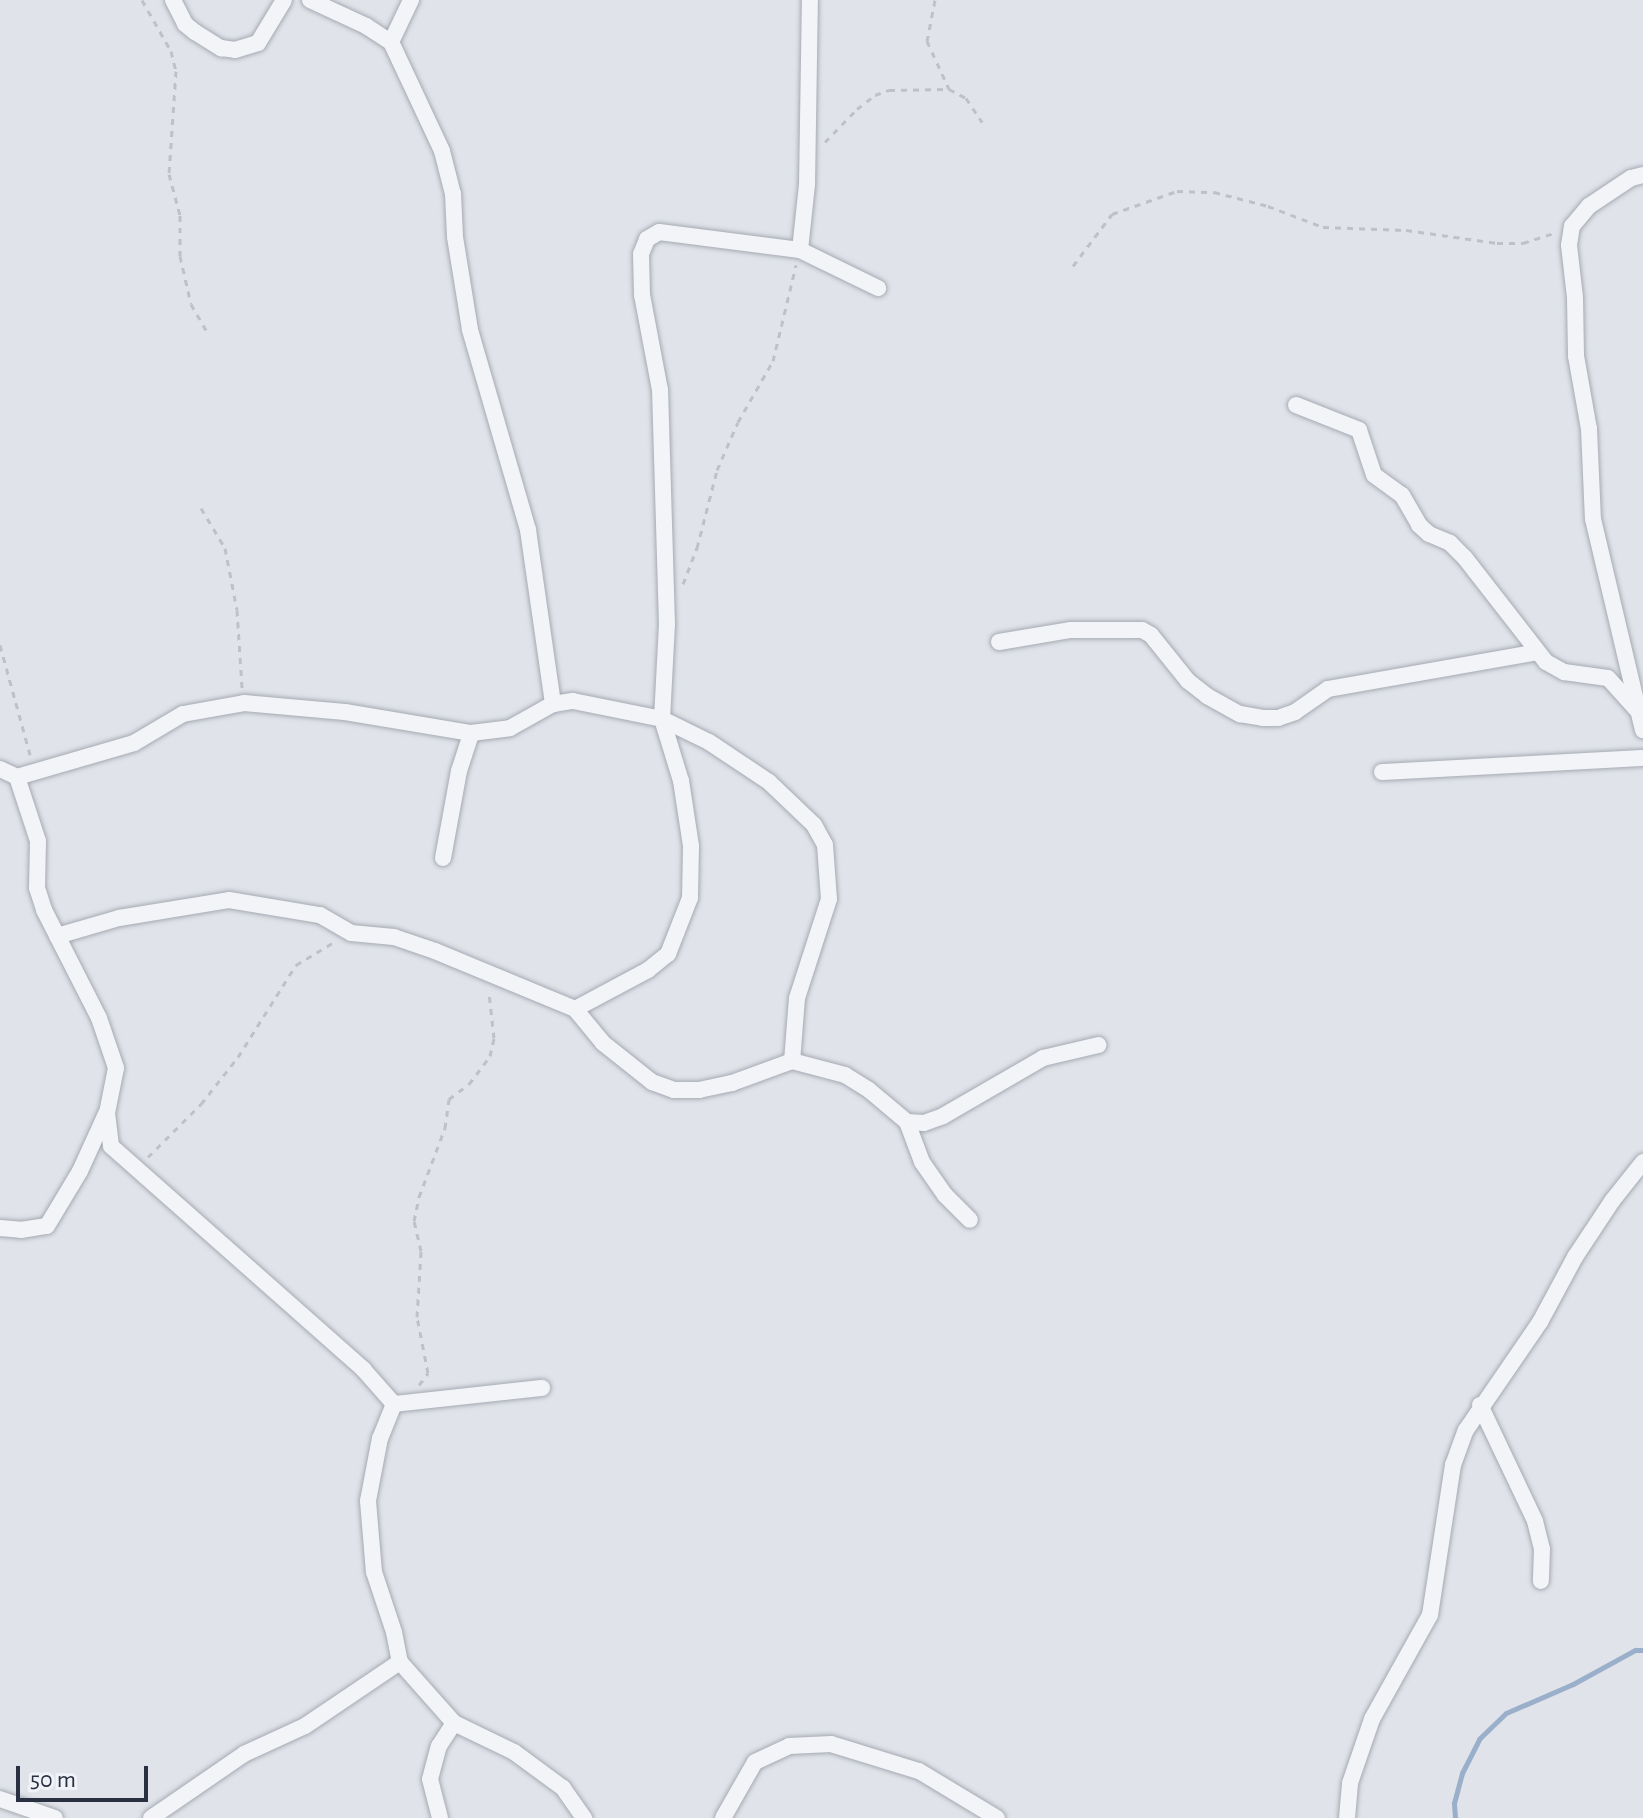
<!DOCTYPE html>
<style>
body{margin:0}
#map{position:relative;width:1643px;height:1818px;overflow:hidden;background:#e0e3e9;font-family:"Alegreya Sans",sans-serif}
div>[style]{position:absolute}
.stream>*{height:5px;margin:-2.5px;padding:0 2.5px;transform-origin:2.5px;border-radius:2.5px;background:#9aafca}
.path>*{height:3px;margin-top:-1.5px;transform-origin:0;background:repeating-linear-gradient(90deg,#bec1c8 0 6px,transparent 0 12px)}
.roads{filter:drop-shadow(0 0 2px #a5aab3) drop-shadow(0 0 2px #a5aab3)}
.minor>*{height:16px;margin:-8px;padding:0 8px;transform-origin:8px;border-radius:8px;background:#f3f4f8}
span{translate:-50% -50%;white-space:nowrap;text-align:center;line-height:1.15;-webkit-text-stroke:6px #f0f2f7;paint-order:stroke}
.scale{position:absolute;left:16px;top:1766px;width:132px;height:36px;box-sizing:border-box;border:4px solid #283041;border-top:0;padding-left:10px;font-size:24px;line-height:28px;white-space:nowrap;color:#283041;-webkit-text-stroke:6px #f0f2f7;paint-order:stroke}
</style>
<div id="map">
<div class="stream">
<div style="left:1455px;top:1818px;width:15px;rotate:-94deg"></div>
<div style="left:1454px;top:1803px;width:31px;rotate:-75deg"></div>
<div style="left:1462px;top:1773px;width:38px;rotate:-63deg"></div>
<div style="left:1479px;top:1739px;width:37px;rotate:-44deg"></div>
<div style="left:1506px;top:1713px;width:73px;rotate:-23.4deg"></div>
<div style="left:1573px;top:1684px;width:71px;rotate:-28.7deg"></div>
<div style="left:1635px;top:1650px;width:8px"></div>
</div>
<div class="path">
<div style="left:142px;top:0;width:59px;rotate:60.4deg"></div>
<div style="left:171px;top:51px;width:21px;rotate:76deg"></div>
<div style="left:176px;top:71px;width:103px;rotate:93.9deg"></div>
<div style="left:169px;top:174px;width:42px;rotate:75deg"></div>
<div style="left:180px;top:215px;width:41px;rotate:90deg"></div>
<div style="left:180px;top:256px;width:49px;rotate:77.1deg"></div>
<div style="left:191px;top:304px;width:34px;rotate:60deg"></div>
<div style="left:935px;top:0;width:42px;rotate:101deg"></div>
<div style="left:927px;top:41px;width:53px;rotate:65.4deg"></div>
<div style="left:825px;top:142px;width:46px;rotate:-45.9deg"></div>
<div style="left:857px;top:109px;width:23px;rotate:-38deg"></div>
<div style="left:875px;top:95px;width:15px;rotate:-20deg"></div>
<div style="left:889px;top:90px;width:60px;rotate:-1deg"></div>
<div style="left:949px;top:89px;width:19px;rotate:28deg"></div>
<div style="left:966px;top:98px;width:29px;rotate:56deg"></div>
<div style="left:1073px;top:266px;width:65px;rotate:-53.1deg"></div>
<div style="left:1112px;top:214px;width:69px;rotate:-19.5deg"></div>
<div style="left:1177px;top:191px;width:37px;rotate:2deg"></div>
<div style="left:1214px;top:192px;width:56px;rotate:14.5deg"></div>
<div style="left:1268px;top:206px;width:59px;rotate:20.9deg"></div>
<div style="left:1323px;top:227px;width:83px;rotate:2.1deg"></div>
<div style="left:1406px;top:230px;width:92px;rotate:8.1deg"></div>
<div style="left:1497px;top:243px;width:26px"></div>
<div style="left:1523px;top:243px;width:33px;rotate:-18deg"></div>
<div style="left:201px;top:508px;width:47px;rotate:59deg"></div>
<div style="left:225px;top:548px;width:63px;rotate:79deg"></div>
<div style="left:237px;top:610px;width:78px;rotate:86.3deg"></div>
<div style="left:683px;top:584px;width:39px;rotate:-69deg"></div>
<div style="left:697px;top:548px;width:81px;rotate:-75.6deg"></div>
<div style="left:717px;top:470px;width:52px;rotate:-66.4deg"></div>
<div style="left:738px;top:422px;width:70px;rotate:-60.2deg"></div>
<div style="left:773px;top:361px;width:99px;rotate:-76.5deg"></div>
<div style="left:0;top:645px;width:114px;rotate:74.7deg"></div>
<div style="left:148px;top:1157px;width:75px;rotate:-45deg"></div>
<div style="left:201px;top:1104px;width:60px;rotate:-51.8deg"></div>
<div style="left:238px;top:1057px;width:109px;rotate:-57.8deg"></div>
<div style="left:296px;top:965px;width:44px;rotate:-31.2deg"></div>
<div style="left:419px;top:1385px;width:15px;rotate:-53deg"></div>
<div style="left:428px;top:1373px;width:57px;rotate:-101.1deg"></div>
<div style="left:417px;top:1317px;width:66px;rotate:-86.5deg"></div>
<div style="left:421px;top:1251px;width:31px;rotate:-103deg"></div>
<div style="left:414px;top:1221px;width:25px;rotate:-78deg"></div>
<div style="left:419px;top:1197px;width:74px;rotate:-69.4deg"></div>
<div style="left:445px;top:1128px;width:29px;rotate:-82deg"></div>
<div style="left:449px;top:1099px;width:25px;rotate:-37deg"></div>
<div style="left:469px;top:1084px;width:35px;rotate:-53deg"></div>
<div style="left:490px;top:1056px;width:18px;rotate:-77deg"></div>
<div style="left:494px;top:1038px;width:45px;rotate:-96.3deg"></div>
</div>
<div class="roads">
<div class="minor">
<div style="left:173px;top:0;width:27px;rotate:63deg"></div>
<div style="left:185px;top:24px;width:13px;rotate:39deg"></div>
<div style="left:195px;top:32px;width:31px;rotate:32deg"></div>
<div style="left:221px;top:48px;width:14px;rotate:8deg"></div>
<div style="left:235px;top:50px;width:24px;rotate:-17deg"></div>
<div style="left:258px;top:43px;width:50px;rotate:-58.8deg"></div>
<div style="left:310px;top:0;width:62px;rotate:24.9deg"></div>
<div style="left:366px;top:26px;width:30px;rotate:33deg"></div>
<div style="left:391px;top:42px;width:120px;rotate:64.9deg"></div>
<div style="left:442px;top:151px;width:44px;rotate:75.7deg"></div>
<div style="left:453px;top:194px;width:43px;rotate:87.3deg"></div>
<div style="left:455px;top:237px;width:94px;rotate:80.8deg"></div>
<div style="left:470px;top:330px;width:208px;rotate:73.8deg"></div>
<div style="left:528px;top:530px;width:176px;rotate:81.8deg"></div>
<div style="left:391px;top:42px;width:47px;rotate:-64.5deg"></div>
<div style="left:1643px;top:175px;width:12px;rotate:166deg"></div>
<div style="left:1631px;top:178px;width:50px;rotate:146.3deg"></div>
<div style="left:1589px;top:206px;width:26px;rotate:130deg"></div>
<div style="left:1572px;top:226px;width:19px;rotate:99deg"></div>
<div style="left:1569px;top:245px;width:53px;rotate:83.5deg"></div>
<div style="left:1575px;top:298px;width:58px;rotate:89deg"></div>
<div style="left:1576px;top:356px;width:74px;rotate:79.9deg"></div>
<div style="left:1589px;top:429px;width:90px;rotate:87.5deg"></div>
<div style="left:1593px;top:519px;width:217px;rotate:76.7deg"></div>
<div style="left:800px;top:250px;width:65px;rotate:-83.9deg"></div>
<div style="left:807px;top:185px;width:185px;rotate:-89.1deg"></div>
<div style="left:1296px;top:405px;width:68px;rotate:21.6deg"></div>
<div style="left:1359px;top:430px;width:47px;rotate:71.6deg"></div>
<div style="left:1374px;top:475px;width:34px;rotate:36deg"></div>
<div style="left:1402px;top:495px;width:34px;rotate:60deg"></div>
<div style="left:1419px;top:525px;width:13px;rotate:42deg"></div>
<div style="left:1429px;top:534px;width:23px;rotate:23deg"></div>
<div style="left:1450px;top:543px;width:21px;rotate:45deg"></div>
<div style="left:1465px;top:558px;width:132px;rotate:52.1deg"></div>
<div style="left:1546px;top:662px;width:21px;rotate:29deg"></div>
<div style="left:1564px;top:672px;width:44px;rotate:7.8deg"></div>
<div style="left:1608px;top:678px;width:43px;rotate:47.8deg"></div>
<div style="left:999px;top:642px;width:73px;rotate:-9.5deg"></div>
<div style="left:1071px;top:630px;width:71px"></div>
<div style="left:1142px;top:630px;width:10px;rotate:29deg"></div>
<div style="left:1151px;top:635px;width:59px;rotate:51.2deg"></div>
<div style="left:1188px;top:681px;width:24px;rotate:38deg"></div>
<div style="left:1207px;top:696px;width:38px;rotate:29deg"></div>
<div style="left:1240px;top:714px;width:23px;rotate:10deg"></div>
<div style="left:1263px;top:718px;width:15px"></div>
<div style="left:1278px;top:718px;width:18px;rotate:-19deg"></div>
<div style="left:1295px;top:712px;width:40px;rotate:-34.9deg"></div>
<div style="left:1328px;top:689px;width:212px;rotate:-10deg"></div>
<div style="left:0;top:769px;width:19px;rotate:25deg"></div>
<div style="left:17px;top:777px;width:67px;rotate:71.8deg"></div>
<div style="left:38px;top:841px;width:47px;rotate:91.2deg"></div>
<div style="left:37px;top:888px;width:23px;rotate:72deg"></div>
<div style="left:44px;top:910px;width:121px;rotate:63deg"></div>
<div style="left:99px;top:1018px;width:53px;rotate:71.2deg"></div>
<div style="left:116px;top:1068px;width:46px;rotate:101.3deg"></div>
<div style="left:107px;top:1113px;width:33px;rotate:83deg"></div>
<div style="left:111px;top:1146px;width:337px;rotate:41.5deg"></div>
<div style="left:363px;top:1369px;width:47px;rotate:48.5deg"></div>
<div style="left:1382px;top:772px;width:261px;rotate:-3.1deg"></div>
<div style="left:17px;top:777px;width:122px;rotate:-16.2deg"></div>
<div style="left:134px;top:743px;width:57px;rotate:-30.6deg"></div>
<div style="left:183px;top:714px;width:62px;rotate:-10.2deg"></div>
<div style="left:244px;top:703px;width:101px;rotate:5.1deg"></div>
<div style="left:345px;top:712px;width:128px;rotate:9.5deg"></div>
<div style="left:471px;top:733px;width:39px;rotate:-7deg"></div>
<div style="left:510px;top:728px;width:49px;rotate:-29.2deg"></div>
<div style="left:553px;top:704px;width:20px;rotate:-9deg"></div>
<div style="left:573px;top:701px;width:91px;rotate:11.4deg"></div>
<div style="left:662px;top:719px;width:52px;rotate:26.1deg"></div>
<div style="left:709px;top:742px;width:72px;rotate:33.7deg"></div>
<div style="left:769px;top:782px;width:62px;rotate:43.7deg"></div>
<div style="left:814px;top:825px;width:23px;rotate:61deg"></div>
<div style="left:825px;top:845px;width:54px;rotate:85.8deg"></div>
<div style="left:829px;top:899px;width:104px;rotate:107.9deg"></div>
<div style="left:797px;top:998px;width:63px;rotate:94.5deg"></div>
<div style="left:443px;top:858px;width:88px;rotate:-79.6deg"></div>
<div style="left:459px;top:771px;width:40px;rotate:-72deg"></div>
<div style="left:57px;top:936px;width:65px;rotate:-16.2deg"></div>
<div style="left:119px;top:918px;width:111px;rotate:-9.3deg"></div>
<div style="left:229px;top:900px;width:92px;rotate:9.4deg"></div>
<div style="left:320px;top:915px;width:36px;rotate:30deg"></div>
<div style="left:351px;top:933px;width:43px;rotate:5.3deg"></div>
<div style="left:394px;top:937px;width:43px;rotate:18.9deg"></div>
<div style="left:435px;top:951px;width:152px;rotate:22.5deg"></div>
<div style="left:575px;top:1009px;width:44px;rotate:50.5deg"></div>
<div style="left:603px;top:1043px;width:63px;rotate:38.5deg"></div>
<div style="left:652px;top:1082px;width:23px;rotate:20deg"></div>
<div style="left:674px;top:1090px;width:25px"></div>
<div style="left:699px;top:1090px;width:34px;rotate:-12deg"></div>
<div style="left:732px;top:1083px;width:64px;rotate:-20.1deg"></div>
<div style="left:792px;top:1061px;width:55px;rotate:14.8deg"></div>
<div style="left:845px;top:1075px;width:28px;rotate:32deg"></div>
<div style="left:869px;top:1090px;width:50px;rotate:40.1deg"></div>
<div style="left:907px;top:1122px;width:17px;rotate:3deg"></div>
<div style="left:924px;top:1123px;width:20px;rotate:-20deg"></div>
<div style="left:943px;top:1116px;width:116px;rotate:-30.1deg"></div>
<div style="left:1043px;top:1058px;width:57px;rotate:-13.1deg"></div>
<div style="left:575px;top:1009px;width:83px;rotate:-28.1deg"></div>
<div style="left:648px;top:970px;width:26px;rotate:-39deg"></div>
<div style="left:668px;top:954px;width:60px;rotate:-68.6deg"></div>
<div style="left:690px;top:898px;width:52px;rotate:-88.9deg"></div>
<div style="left:691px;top:846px;width:66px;rotate:-98.7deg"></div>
<div style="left:681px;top:781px;width:65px;rotate:-107deg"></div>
<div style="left:662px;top:719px;width:94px;rotate:-87deg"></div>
<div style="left:667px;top:625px;width:235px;rotate:-91.7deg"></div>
<div style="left:660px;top:390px;width:97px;rotate:-100.7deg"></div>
<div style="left:642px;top:295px;width:41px;rotate:-91.4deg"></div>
<div style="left:641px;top:254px;width:16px;rotate:-68deg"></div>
<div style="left:647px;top:239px;width:14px;rotate:-30deg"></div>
<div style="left:659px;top:232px;width:142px;rotate:7.3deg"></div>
<div style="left:800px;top:250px;width:87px;rotate:26deg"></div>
<div style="left:907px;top:1122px;width:43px;rotate:69.4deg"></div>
<div style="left:922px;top:1162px;width:40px;rotate:55.1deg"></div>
<div style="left:945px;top:1195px;width:35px;rotate:45deg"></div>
<div style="left:0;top:1228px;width:21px;rotate:5deg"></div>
<div style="left:21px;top:1230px;width:26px;rotate:-9deg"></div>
<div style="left:47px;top:1226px;width:64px;rotate:-59deg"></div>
<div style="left:80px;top:1171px;width:63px;rotate:-65.5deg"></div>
<div style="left:394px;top:1404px;width:37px;rotate:112deg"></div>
<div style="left:380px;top:1438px;width:64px;rotate:100.8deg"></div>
<div style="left:368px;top:1501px;width:71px;rotate:85.2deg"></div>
<div style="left:374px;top:1572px;width:63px;rotate:71.6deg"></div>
<div style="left:394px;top:1632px;width:31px;rotate:79deg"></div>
<div style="left:400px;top:1662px;width:81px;rotate:48.5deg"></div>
<div style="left:454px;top:1723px;width:67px;rotate:25.8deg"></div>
<div style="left:514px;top:1752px;width:61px;rotate:36.3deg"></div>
<div style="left:563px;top:1788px;width:37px;rotate:55deg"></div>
<div style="left:394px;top:1404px;width:149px;rotate:-6.2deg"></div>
<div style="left:1480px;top:1405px;width:128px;rotate:64.6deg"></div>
<div style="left:1535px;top:1521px;width:29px;rotate:76deg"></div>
<div style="left:1542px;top:1549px;width:32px;rotate:92deg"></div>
<div style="left:0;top:1799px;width:58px;rotate:19.1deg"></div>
<div style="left:151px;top:1818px;width:113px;rotate:-34.5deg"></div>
<div style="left:244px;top:1754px;width:67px;rotate:-24.7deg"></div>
<div style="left:305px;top:1726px;width:115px;rotate:-34deg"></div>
<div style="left:440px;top:1818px;width:40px;rotate:-104.4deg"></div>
<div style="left:430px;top:1779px;width:34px;rotate:-75deg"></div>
<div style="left:439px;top:1746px;width:27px;rotate:-57deg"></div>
<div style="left:723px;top:1818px;width:64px;rotate:-60.3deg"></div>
<div style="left:755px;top:1762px;width:38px;rotate:-25deg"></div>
<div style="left:789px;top:1746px;width:42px;rotate:-2.7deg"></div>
<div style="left:831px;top:1744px;width:92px;rotate:17.1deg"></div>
<div style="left:919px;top:1771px;width:91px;rotate:31.1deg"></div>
<div style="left:1347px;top:1818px;width:35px;rotate:-85deg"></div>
<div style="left:1350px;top:1783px;width:68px;rotate:-71deg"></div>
<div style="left:1372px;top:1719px;width:119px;rotate:-60.9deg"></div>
<div style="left:1430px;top:1615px;width:152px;rotate:-81.3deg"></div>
<div style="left:1453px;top:1465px;width:37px;rotate:-70deg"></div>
<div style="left:1466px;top:1430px;width:131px;rotate:-55.6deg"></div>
<div style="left:1540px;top:1322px;width:74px;rotate:-61.7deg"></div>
<div style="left:1575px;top:1257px;width:67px;rotate:-56.5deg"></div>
<div style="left:1612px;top:1201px;width:50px;rotate:-51.5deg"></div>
</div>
</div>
<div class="scale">50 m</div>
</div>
